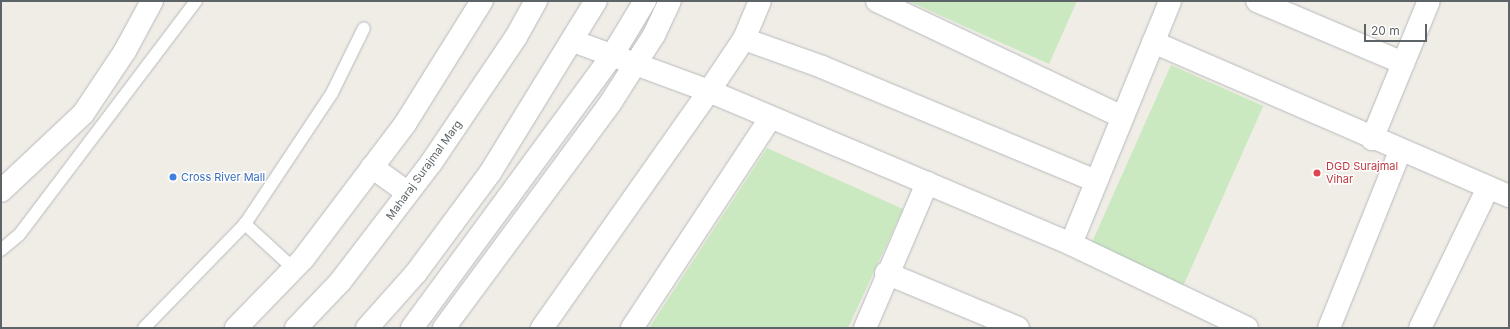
<!DOCTYPE html>
<style>
body{margin:0}
#map{position:relative;width:1510px;height:329px;overflow:hidden;background:#f0ece6;font-family:Inter,sans-serif}
div>[style]{position:absolute}
.green>*{inset:0;background:#cae9c1;transform-origin:0 0}
.roads{filter:drop-shadow(0 0 1px #b6babd) drop-shadow(0 0 1px #b6babd)}
.lane>*{height:12px;margin:-6px;padding:0 6px;transform-origin:6px;border-radius:6px;background:#fff}
.street>*{height:22px;margin:-11px;padding:0 11px;transform-origin:11px;border-radius:11px;background:#fff}
.secondary>*{height:22px;margin:-11px;padding:0 11px;transform-origin:11px;border-radius:11px;background:#fff}
.dots>*{width:11px;height:11px;translate:-50% -50%;box-sizing:border-box;border:2px solid #fff;border-radius:50%}
span{translate:-50% -50%;white-space:nowrap;text-align:center;line-height:1.15;-webkit-text-stroke:3px #fff;paint-order:stroke}
.health-label{font-size:11px;color:#be3a42}
.left{translate:0 -50%;text-align:left}
.street-label{font-size:11px;color:#5d6467}
.shop-label{font-size:11px;color:#366cbe}
.frame{position:absolute;inset:0;border:2px solid #5d6467;pointer-events:none}
.scale{position:absolute;left:1364px;top:24px;width:63px;height:18px;box-sizing:border-box;border:2px solid #5d6467;border-top:0;padding-left:5px;font-size:12px;line-height:14px;white-space:nowrap;color:#5d6467;-webkit-text-stroke:3px #fff;paint-order:stroke}
</style>
<div id="map">
<div class="green">
<div style="clip-path:polygon(908px 1px,1077px 1px,1049px 64px)"></div>
<div style="left:1171px;top:65px;width:101px;height:210px;rotate:24deg"></div>
<div style="clip-path:polygon(767px 148px,903px 209px,848px 328px,649px 328px)"></div>
</div>
<div class="roads">
<div class="lane">
<div style="left:1px;top:250px;width:23px;rotate:-40deg"></div>
<div style="left:19px;top:235px;width:293px;rotate:-52.9deg"></div>
<div style="left:294px;top:269px;width:67px;rotate:-137.4deg"></div>
<div style="left:245px;top:224px;width:157px;rotate:-56.4deg"></div>
<div style="left:332px;top:93px;width:72px;rotate:-63.8deg"></div>
<div style="left:144px;top:328px;width:145px;rotate:-45.8deg"></div>
</div>
<div class="street">
<div style="left:877px;top:1px;width:271px;rotate:25.3deg"></div>
<div style="left:1257px;top:1px;width:159px;rotate:23deg"></div>
<div style="left:744px;top:39px;width:83px;rotate:19.7deg"></div>
<div style="left:822px;top:67px;width:297px;rotate:22.6deg"></div>
<div style="left:573px;top:41px;width:145px;rotate:20.2deg"></div>
<div style="left:709px;top:91px;width:393px;rotate:22.9deg"></div>
<div style="left:1071px;top:244px;width:195px;rotate:25.5deg"></div>
<div style="left:1153px;top:42px;width:388px;rotate:23.4deg"></div>
<div style="left:1372px;top:139px;width:149px;rotate:-67.6deg"></div>
<div style="left:1px;top:191px;width:112px;rotate:-43.2deg"></div>
<div style="left:83px;top:114px;width:76px;rotate:-56.3deg"></div>
<div style="left:125px;top:51px;width:57px;rotate:-61.6deg"></div>
<div style="left:1071px;top:244px;width:262px;rotate:-67.8deg"></div>
<div style="left:886px;top:273px;width:143px;rotate:22.6deg"></div>
<div style="left:236px;top:328px;width:96px;rotate:-45.8deg"></div>
<div style="left:303px;top:259px;width:169px;rotate:-52.9deg"></div>
<div style="left:405px;top:124px;width:145px;rotate:-58deg"></div>
<div style="left:412px;top:328px;width:340px;rotate:-53.7deg"></div>
<div style="left:613px;top:54px;width:62px;rotate:-58.9deg"></div>
<div style="left:444px;top:328px;width:281px;rotate:-53.5deg"></div>
<div style="left:611px;top:102px;width:80px;rotate:-57.3deg"></div>
<div style="left:654px;top:35px;width:38px;rotate:-65deg"></div>
<div style="left:542px;top:328px;width:290px;rotate:-54.8deg"></div>
<div style="left:709px;top:91px;width:63px;rotate:-56.1deg"></div>
<div style="left:744px;top:39px;width:41px;rotate:-67.2deg"></div>
<div style="left:632px;top:328px;width:250px;rotate:-56.6deg"></div>
<div style="left:865px;top:328px;width:158px;rotate:-66.8deg"></div>
<div style="left:1329px;top:328px;width:191px;rotate:-68.1deg"></div>
<div style="left:1420px;top:328px;width:156px;rotate:-64.1deg"></div>
</div>
<div class="secondary">
<div style="left:372px;top:167px;width:44px;rotate:35.8deg"></div>
<div style="left:296px;top:328px;width:64px;rotate:-46.3deg"></div>
<div style="left:340px;top:282px;width:150px;rotate:-52.6deg"></div>
<div style="left:431px;top:163px;width:152px;rotate:-56deg"></div>
<div style="left:516px;top:37px;width:41px;rotate:-60.9deg"></div>
<div style="left:367px;top:328px;width:74px;rotate:-48.3deg"></div>
<div style="left:416px;top:273px;width:124px;rotate:-53.5deg"></div>
<div style="left:490px;top:173px;width:202px;rotate:-58.4deg"></div>
</div>
</div>
<div class="dots">
<div style="left:1317px;top:173px;background:#e0444e"></div>
<div style="left:173px;top:177px;background:#3f7fe0"></div>
</div>
<div class="health-label">
<span class="left" style="left:1326px;top:173px">DGD Surajmal<br>Vihar</span>
</div>
<div class="street-label">
<span style="left:424px;top:170px;rotate:-54deg">Maharaj Surajmal Marg</span>
</div>
<div class="shop-label">
<span class="left" style="left:181px;top:177px">Cross River Mall</span>
</div>
<div class="frame"></div>
<div class="scale">20 m</div>
</div>
